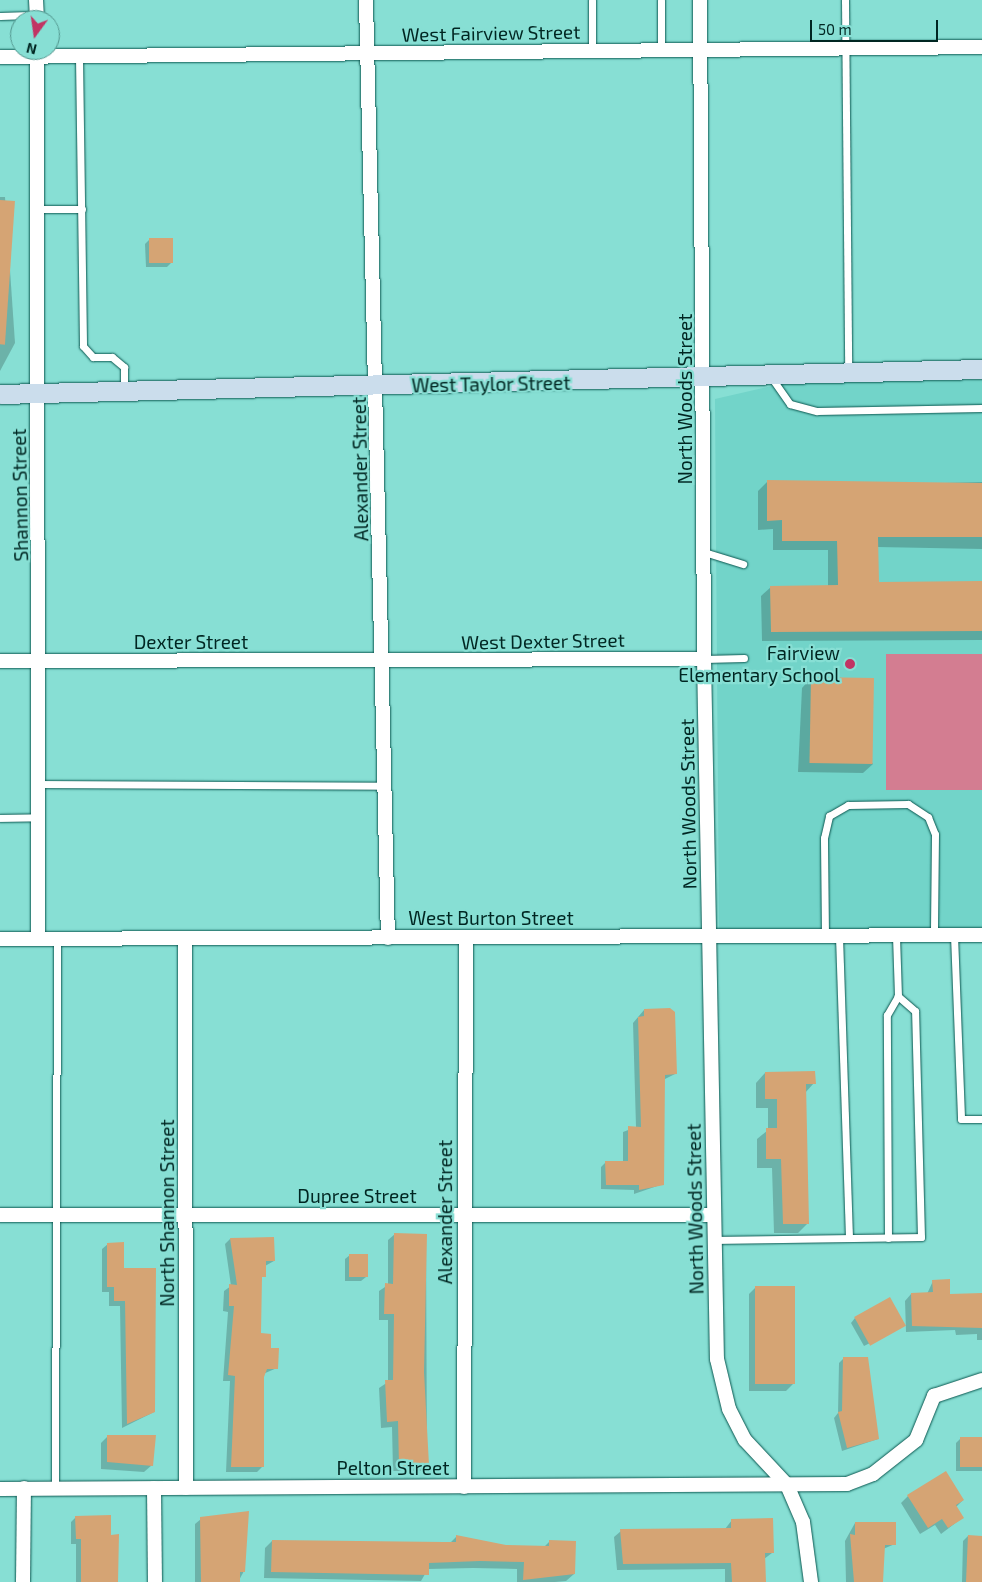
<!DOCTYPE html>
<style>
body{margin:0}
#map{position:relative;width:982px;height:1582px;overflow:hidden;background:#87dfd4;font-family:"Exo 2",sans-serif}
div>[style]{position:absolute}
.built>*{inset:0;background:#72d4c9}
.green>*{inset:0;background:#d37d91;transform-origin:0 0}
.shadow>*{inset:0;background:#0003}
.building>*{inset:0;background:#d5a474;transform-origin:0 0}
.roads{filter:drop-shadow(0 0 1px #0b5750) drop-shadow(0 0 1px #0b5750)}
.service>*{height:7px;margin:-3.5px;padding:0 3.5px;transform-origin:3.5px;border-radius:3.5px;background:#fff}
.minor>*{height:14px;margin:-7px;padding:0 7px;transform-origin:7px;border-radius:7px;background:#fff}
.secondary>*{height:19px;margin:-9.5px;padding:0 9.5px;transform-origin:9.5px;border-radius:9.5px;background:#cbddec}
.dots>*{width:14px;height:14px;translate:-50% -50%;box-sizing:border-box;border:2px solid #87dfd4;border-radius:50%}
span{translate:-50% -50%;white-space:nowrap;text-align:center;line-height:1.15;-webkit-text-stroke:4.5px #87dfd4;paint-order:stroke}
.street-label{font-size:19px;color:#002622}
.poi-label{font-size:19px;color:#002622}
.right{translate:-100% -50%;text-align:right}
.north{position:absolute;left:10px;top:10px;width:50px;height:50px;box-sizing:border-box;background:#87dfd4;border:1px solid #51958d;border-radius:50%;rotate:194deg;font-size:14px;font-weight:700;line-height:20px;text-align:center;color:#002622}
.north::after{content:'';display:block;margin:auto;width:18px;height:22px;background:#c13463;clip-path:polygon(50% 0,100% 100%,50% 72%,0 100%)}
.scale{position:absolute;left:810px;top:20px;width:128px;height:22px;box-sizing:border-box;border:2px solid #002622;border-top:0;padding-left:6px;font-size:15px;line-height:18px;white-space:nowrap;color:#002622;-webkit-text-stroke:4px #87dfd4;paint-order:stroke}
</style>
<div id="map">
<div class="built">
<div style="clip-path:polygon(982px 380px,982px 929px,719px 931px,715px 399px,789px 382px)"></div>
</div>
<div class="green">
<div style="left:982px;top:654px;width:136px;height:96px;rotate:90deg"></div>
</div>
<div class="shadow">
<div style="clip-path:polygon(0 197px,5px 197px,15px 343px,0 371px)"></div>
<div style="clip-path:polygon(150px 239px,172px 262px,167px 267px,146px 267px,145px 244px)"></div>
<div style="clip-path:polygon(768px 481px,833px 486px,982px 482px,982px 549px,877px 547px,877px 583px,982px 582px,982px 640px,762px 641px,761px 596px,771px 587px,828px 587px,828px 550px,773px 550px,773px 529px,758px 530px,758px 491px)"></div>
<div style="clip-path:polygon(811px 678px,873px 764px,863px 773px,798px 772px,802px 688px)"></div>
<div style="clip-path:polygon(644px 1010px,675px 1074px,663px 1080px,663px 1184px,634px 1194px,634px 1190px,601px 1189px,601px 1167px,606px 1162px,623px 1162px,623px 1132px,636px 1127px,633px 1023px)"></div>
<div style="clip-path:polygon(765px 1073px,814px 1083px,805px 1093px,808px 1223px,798px 1233px,774px 1233px,772px 1168px,757px 1168px,757px 1139px,768px 1130px,768px 1108px,756px 1108px,756px 1083px)"></div>
<div style="clip-path:polygon(395px 1234px,426px 1235px,427px 1465px,421px 1471px,393px 1471px,392px 1427px,381px 1428px,379px 1388px,388px 1382px,388px 1320px,379px 1320px,379px 1291px,388px 1285px,388px 1240px)"></div>
<div style="clip-path:polygon(230px 1239px,274px 1261px,265px 1266px,261px 1281px,260px 1335px,277px 1368px,263px 1374px,262px 1467px,257px 1472px,226px 1472px,230px 1381px,223px 1381px,228px 1312px,223px 1311px,224px 1291px,231px 1286px,225px 1244px)"></div>
<div style="clip-path:polygon(108px 1244px,123px 1269px,154px 1412px,122px 1428px,120px 1306px,109px 1306px,109px 1292px,102px 1292px,102px 1249px)"></div>
<div style="clip-path:polygon(350px 1255px,366px 1277px,361px 1281px,345px 1281px,345px 1259px)"></div>
<div style="clip-path:polygon(933px 1281px,949px 1296px,982px 1304px,982px 1340px,977px 1340px,977px 1334px,956px 1335px,955px 1330px,906px 1332px,905px 1301px,911px 1294px,927px 1294px)"></div>
<div style="clip-path:polygon(756px 1287px,793px 1384px,786px 1391px,749px 1391px,749px 1294px)"></div>
<div style="clip-path:polygon(855px 1318px,904px 1326px,864px 1346px,851px 1323px)"></div>
<div style="clip-path:polygon(843px 1359px,878px 1439px,842px 1451px,834px 1418px,838px 1413px,839px 1363px)"></div>
<div style="clip-path:polygon(108px 1436px,152px 1465px,144px 1472px,101px 1469px,101px 1443px)"></div>
<div style="clip-path:polygon(961px 1438px,982px 1439px,982px 1471px,956px 1471px,956px 1443px)"></div>
<div style="clip-path:polygon(908px 1496px,963px 1500px,956px 1507px,962px 1518px,941px 1534px,935px 1525px,920px 1534px,901px 1503px)"></div>
<div style="clip-path:polygon(76px 1517px,110px 1536px,116px 1582px,76px 1582px,76px 1544px,71px 1544px,71px 1522px)"></div>
<div style="clip-path:polygon(201px 1519px,244px 1571px,238px 1582px,195px 1582px,195px 1524px)"></div>
<div style="clip-path:polygon(732px 1520px,772px 1553px,764px 1559px,765px 1582px,725px 1582px,725px 1569px,617px 1570px,614px 1537px,621px 1531px,725px 1529px)"></div>
<div style="clip-path:polygon(855px 1523px,895px 1544px,883px 1549px,882px 1582px,846px 1582px,845px 1541px)"></div>
<div style="clip-path:polygon(968px 1536px,982px 1537px,980px 1582px,962px 1582px,963px 1541px)"></div>
<div style="clip-path:polygon(456px 1537px,506px 1546px,543px 1548px,550px 1541px,574px 1574px,566px 1581px,555px 1582px,517px 1582px,517px 1569px,473px 1568px,428px 1569px,421px 1581px,264px 1578px,265px 1548px,272px 1541px,450px 1543px)"></div>
</div>
<div class="building">
<div style="left:0;top:200px;width:15px;height:144px;rotate:4deg"></div>
<div style="left:149px;top:238px;width:24px;height:25px"></div>
<div style="clip-path:polygon(767px 480px,982px 483px,982px 537px,878px 537px,879px 582px,982px 581px,982px 631px,771px 632px,770px 586px,838px 585px,837px 541px,782px 541px,782px 520px,767px 521px)"></div>
<div style="left:811px;top:677px;width:63px;height:86px;rotate:1deg"></div>
<div style="clip-path:polygon(670px 1008px,675px 1012px,677px 1074px,665px 1075px,664px 1185px,639px 1190px,639px 1185px,606px 1185px,605px 1161px,628px 1161px,628px 1126px,641px 1127px,638px 1017px,644px 1016px,644px 1009px)"></div>
<div style="clip-path:polygon(815px 1071px,816px 1084px,806px 1084px,809px 1224px,783px 1224px,781px 1159px,766px 1159px,766px 1128px,777px 1128px,777px 1099px,765px 1099px,765px 1072px)"></div>
<div style="clip-path:polygon(394px 1233px,427px 1234px,424px 1372px,429px 1465px,399px 1466px,398px 1421px,387px 1422px,385px 1380px,393px 1380px,394px 1314px,384px 1314px,385px 1283px,393px 1284px)"></div>
<div style="clip-path:polygon(274px 1237px,275px 1261px,266px 1261px,266px 1277px,262px 1277px,261px 1333px,271px 1334px,271px 1348px,279px 1348px,278px 1369px,267px 1369px,264px 1377px,264px 1467px,231px 1467px,235px 1376px,228px 1375px,234px 1306px,229px 1306px,229px 1284px,237px 1285px,230px 1238px)"></div>
<div style="clip-path:polygon(124px 1242px,124px 1268px,156px 1268px,155px 1412px,127px 1424px,125px 1301px,114px 1301px,114px 1287px,107px 1287px,107px 1243px)"></div>
<div style="left:349px;top:1254px;width:19px;height:23px"></div>
<div style="clip-path:polygon(950px 1279px,950px 1294px,982px 1293px,982px 1328px,912px 1326px,911px 1293px,933px 1292px,932px 1280px)"></div>
<div style="left:755px;top:1286px;width:40px;height:98px"></div>
<div style="left:890px;top:1297px;width:33px;height:41px;rotate:61deg"></div>
<div style="clip-path:polygon(843px 1357px,868px 1357px,879px 1439px,847px 1448px,838px 1412px,842px 1411px)"></div>
<div style="clip-path:polygon(107px 1435px,156px 1435px,153px 1466px,107px 1462px)"></div>
<div style="left:960px;top:1437px;width:22px;height:30px"></div>
<div style="clip-path:polygon(946px 1471px,964px 1500px,956px 1505px,964px 1518px,948px 1528px,942px 1519px,928px 1528px,907px 1495px)"></div>
<div style="clip-path:polygon(249px 1511px,245px 1572px,240px 1572px,240px 1582px,201px 1582px,200px 1517px)"></div>
<div style="clip-path:polygon(111px 1515px,111px 1535px,119px 1534px,118px 1582px,81px 1582px,81px 1539px,76px 1539px,75px 1516px)"></div>
<div style="clip-path:polygon(773px 1518px,774px 1553px,765px 1553px,766px 1582px,732px 1582px,731px 1563px,623px 1564px,620px 1529px,731px 1528px,731px 1519px)"></div>
<div style="clip-path:polygon(855px 1522px,896px 1522px,896px 1545px,885px 1545px,883px 1582px,854px 1582px,850px 1534px,855px 1535px)"></div>
<div style="clip-path:polygon(456px 1535px,506px 1545px,549px 1546px,549px 1540px,576px 1541px,575px 1574px,523px 1580px,524px 1562px,480px 1561px,429px 1563px,429px 1575px,271px 1572px,272px 1540px,444px 1542px,456px 1542px)"></div>
<div style="clip-path:polygon(968px 1535px,982px 1536px,982px 1582px,966px 1582px)"></div>
</div>
<div class="roads">
<div class="service">
<div style="left:592px;top:0;width:50px;rotate:90deg"></div>
<div style="left:845px;top:0;width:372px;rotate:89.5deg"></div>
<div style="left:0;top:16px;width:37px;rotate:-2deg"></div>
<div style="left:661px;top:48px;width:48px;rotate:-90deg"></div>
<div style="left:79px;top:57px;width:289px;rotate:89.2deg"></div>
<div style="left:83px;top:346px;width:15px;rotate:48deg"></div>
<div style="left:93px;top:357px;width:19px"></div>
<div style="left:112px;top:357px;width:16px;rotate:40deg"></div>
<div style="left:124px;top:367px;width:22px;rotate:90deg"></div>
<div style="left:38px;top:209px;width:44px"></div>
<div style="left:771px;top:377px;width:33px;rotate:55deg"></div>
<div style="left:790px;top:404px;width:28px;rotate:15deg"></div>
<div style="left:817px;top:411px;width:165px;rotate:-1deg"></div>
<div style="left:704px;top:552px;width:41px;rotate:17.1deg"></div>
<div style="left:704px;top:659px;width:40px;rotate:-1.4deg"></div>
<div style="left:40px;top:784px;width:344px;rotate:0.3deg"></div>
<div style="left:0;top:818px;width:39px;rotate:-1deg"></div>
<div style="left:954px;top:935px;width:184px;rotate:87.8deg"></div>
<div style="left:961px;top:1119px;width:21px"></div>
<div style="left:825px;top:936px;width:98px;rotate:-90.6deg"></div>
<div style="left:824px;top:838px;width:23px;rotate:-77deg"></div>
<div style="left:829px;top:816px;width:22px;rotate:-30deg"></div>
<div style="left:848px;top:805px;width:60px;rotate:-1deg"></div>
<div style="left:908px;top:804px;width:24px;rotate:33deg"></div>
<div style="left:928px;top:817px;width:18px;rotate:68deg"></div>
<div style="left:935px;top:834px;width:102px;rotate:90.6deg"></div>
<div style="left:839px;top:936px;width:302px;rotate:88.1deg"></div>
<div style="left:888px;top:1238px;width:223px;rotate:-90.3deg"></div>
<div style="left:887px;top:1015px;width:22px;rotate:-60deg"></div>
<div style="left:715px;top:1240px;width:206px;rotate:-0.8deg"></div>
<div style="left:921px;top:1237px;width:226px;rotate:-91.5deg"></div>
<div style="left:915px;top:1011px;width:23px;rotate:-139deg"></div>
<div style="left:898px;top:996px;width:60px;rotate:-91.9deg"></div>
<div style="left:55px;top:1488px;width:549px;rotate:-89.79deg"></div>
</div>
<div class="minor">
<div style="left:36px;top:0;width:20px;rotate:87deg"></div>
<div style="left:366px;top:0;width:938px;rotate:88.66deg"></div>
<div style="left:700px;top:0;width:659px;rotate:89.65deg"></div>
<div style="left:704px;top:659px;width:700px;rotate:88.94deg"></div>
<div style="left:717px;top:1359px;width:51px;rotate:76.5deg"></div>
<div style="left:729px;top:1409px;width:35px;rotate:63deg"></div>
<div style="left:745px;top:1440px;width:62px;rotate:47deg"></div>
<div style="left:787px;top:1485px;width:40px;rotate:66.6deg"></div>
<div style="left:803px;top:1522px;width:61px;rotate:82.4deg"></div>
<div style="left:37px;top:50px;width:889px;rotate:89.94deg"></div>
<div style="left:0;top:57px;width:982px;rotate:-0.58deg"></div>
<div style="left:0;top:661px;width:704px;rotate:-0.16deg"></div>
<div style="left:185px;top:938px;width:550px;rotate:89.9deg"></div>
<div style="left:0;top:939px;width:982px;rotate:-0.23deg"></div>
<div style="left:0;top:1215px;width:714px"></div>
<div style="left:464px;top:1487px;width:550px;rotate:-89.79deg"></div>
<div style="left:154px;top:1488px;width:94px;rotate:89.4deg"></div>
<div style="left:0;top:1489px;width:847px;rotate:-0.34deg"></div>
<div style="left:847px;top:1484px;width:28px;rotate:-21deg"></div>
<div style="left:873px;top:1474px;width:55px;rotate:-38.3deg"></div>
<div style="left:916px;top:1440px;width:48px;rotate:-67.8deg"></div>
<div style="left:934px;top:1396px;width:51px;rotate:-18.4deg"></div>
<div style="left:23px;top:1582px;width:94px;rotate:-89.4deg"></div>
</div>
<div class="secondary">
<div style="left:0;top:394px;width:982px;rotate:-1.46deg"></div>
</div>
</div>
<div class="dots">
<div style="left:850px;top:664px;background:#c13463"></div>
</div>
<div class="street-label">
<span style="left:491px;top:33px;rotate:-1deg">West Fairview Street</span>
<span style="left:491px;top:384px;rotate:-1deg">West Taylor Street</span>
<span style="left:685px;top:399px;rotate:-90deg">North Woods Street</span>
<span style="left:360px;top:469px;rotate:-91deg">Alexander Street</span>
<span style="left:20px;top:495px;rotate:-91deg">Shannon Street</span>
<span style="left:543px;top:641px;rotate:-1deg">West Dexter Street</span>
<span style="left:191px;top:642px">Dexter Street</span>
<span style="left:688px;top:804px;rotate:-91deg">North Woods Street</span>
<span style="left:491px;top:918px">West Burton Street</span>
<span style="left:357px;top:1196px">Dupree Street</span>
<span style="left:695px;top:1209px;rotate:-91deg">North Woods Street</span>
<span style="left:445px;top:1212px;rotate:-90deg">Alexander Street</span>
<span style="left:167px;top:1213px;rotate:-90deg">North Shannon Street</span>
<span style="left:393px;top:1468px">Pelton Street</span>
</div>
<div class="poi-label">
<span class="right" style="left:840px;top:664px">Fairview<br>Elementary School</span>
</div>
<div class="north">N</div>
<div class="scale">50 m</div>
</div>
